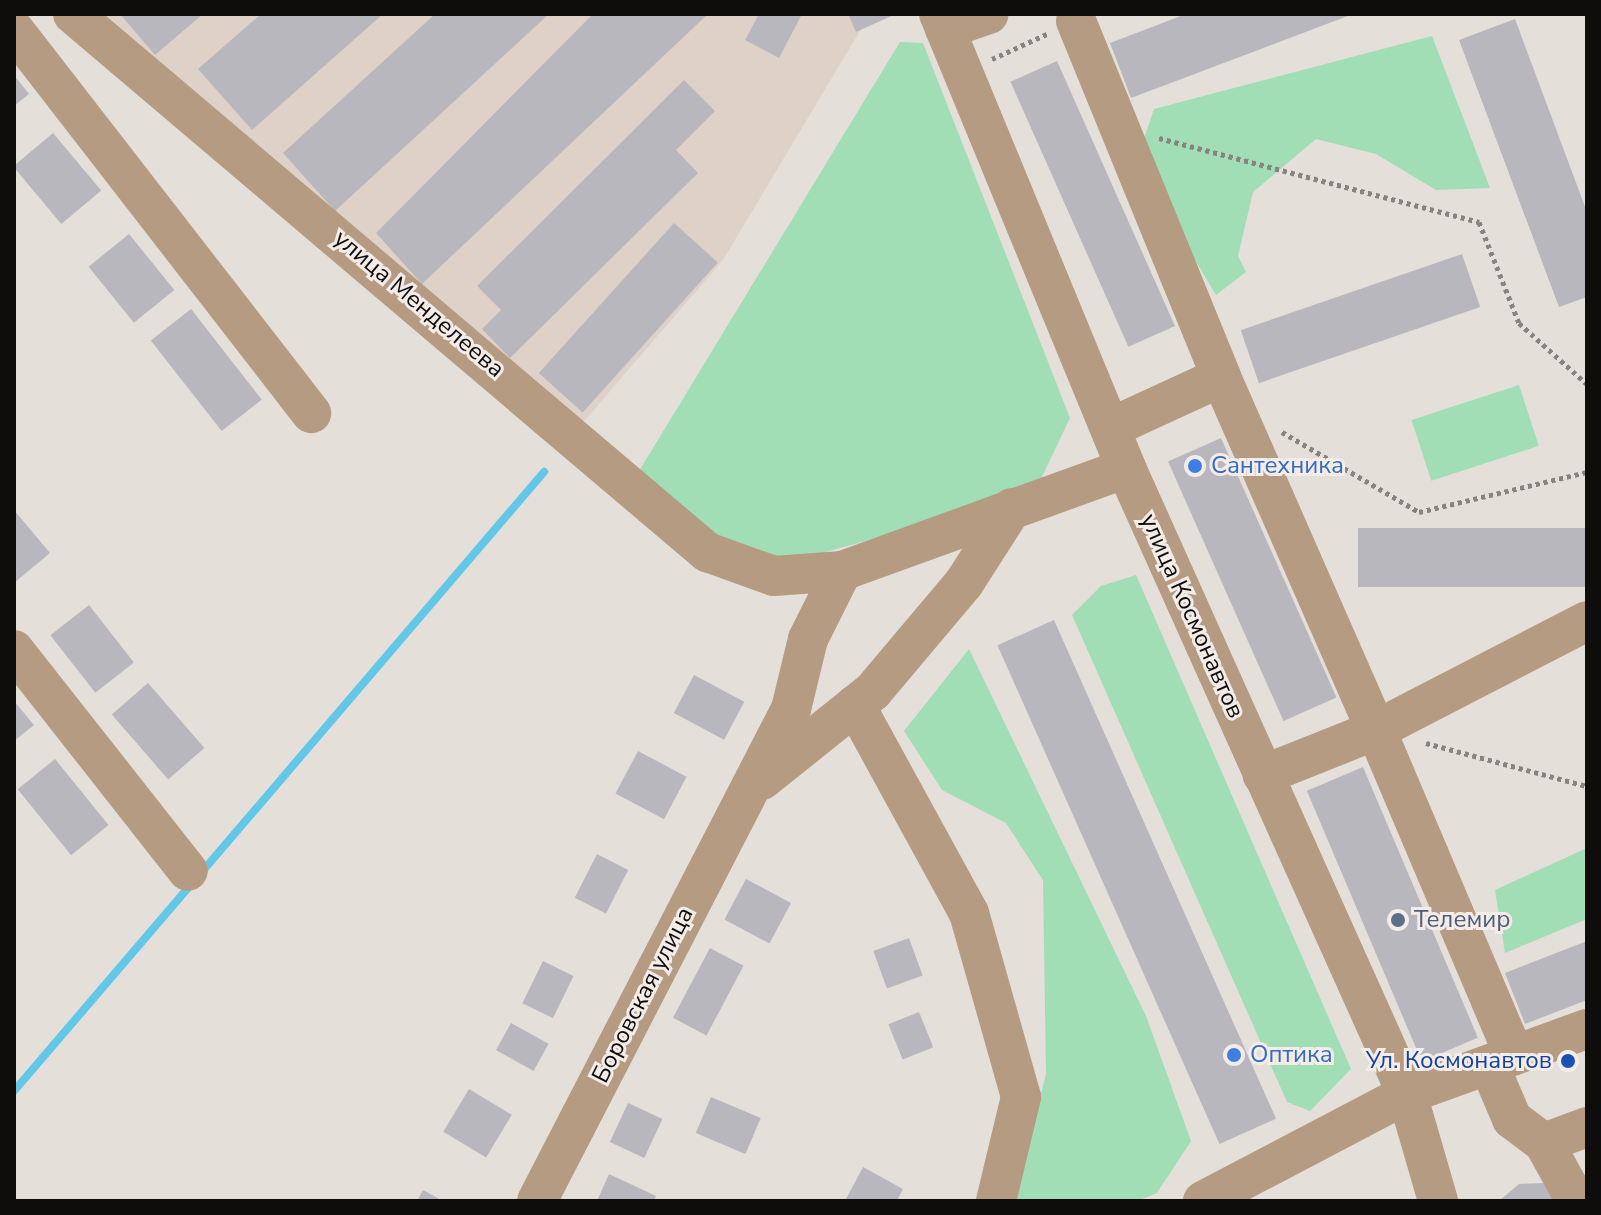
<!DOCTYPE html>
<meta charset="utf-8">
<style>
body{margin:0}
#map{position:relative;width:1601px;height:1215px;overflow:hidden;background:#e5dfda;font-family:"Nunito Sans",sans-serif}
div>[style]{position:absolute}
.built>*{inset:0;background:#ded1c8}
.green>*{inset:0;background:#a1ddb5;transform-origin:0 0}
.stream>*{height:8px;margin:-4px;padding:0 4px;transform-origin:4px;border-radius:4px;background:#63c8e8}
.building>*{inset:0;background:#b9b7be;transform-origin:0 0}
.path>*{height:5px;margin-top:-2.5px;transform-origin:0;background:repeating-linear-gradient(90deg,#87837f 0 4px,transparent 0 8px)}
.minor>*{height:40px;margin:-20px;padding:0 20px;transform-origin:20px;border-radius:20px;background:#b69b83}
.dots>*{width:22px;height:22px;translate:-50% -50%;box-sizing:border-box;border:4px solid #f3ece8;border-radius:50%}
span{translate:-50% -50%;white-space:nowrap;text-align:center;line-height:1.15;-webkit-text-stroke:6px #f3ece8;paint-order:stroke}
.street-label{font-size:24px;color:#0f0d0b}
.shop-label{font-size:24px;color:#366cbe}
.left{translate:0 -50%;text-align:left}
.service-label{font-size:24px;color:#4e5e75}
.transit-label{font-size:24px;color:#164399}
.right{translate:-100% -50%;text-align:right}
.frame{position:absolute;inset:0;border:16px solid #0f0d0b;pointer-events:none}
</style>
<div id="map">
<div class="built">
<div style="clip-path:polygon(105px 14px,870px 14px,723px 260px,580px 426px)"></div>
</div>
<div class="green">
<div style="clip-path:polygon(1432px 36px,1490px 188px,1436px 190px,1376px 154px,1316px 139px,1253px 192px,1238px 256px,1246px 272px,1216px 295px,1136px 162px,1154px 109px)"></div>
<div style="clip-path:polygon(900px 42px,923px 43px,1070px 418px,1039px 483px,931px 523px,793px 561px,715px 538px,639px 471px)"></div>
<div style="left:1519px;top:385px;width:64px;height:113px;rotate:72deg"></div>
<div style="clip-path:polygon(1136px 575px,1351px 1069px,1310px 1111px,1287px 1102px,1072px 615px,1101px 586px)"></div>
<div style="clip-path:polygon(969px 649px,1146px 1016px,1191px 1141px,1157px 1193px,1137px 1201px,1013px 1201px,1046px 1074px,1043px 880px,1006px 823px,942px 790px,904px 731px)"></div>
<div style="clip-path:polygon(1587px 848px,1587px 919px,1505px 953px,1495px 890px)"></div>
</div>
<div class="stream">
<div style="left:201px;top:873px;width:528px;rotate:-49.46deg"></div>
<div style="left:14px;top:1091px;width:274px;rotate:-49.4deg"></div>
</div>
<div class="building">
<div style="clip-path:polygon(120px 14px,203px 14px,155px 55px)"></div>
<div style="clip-path:polygon(261px 14px,383px 14px,252px 130px,198px 69px)"></div>
<div style="clip-path:polygon(435px 14px,549px 14px,335px 211px,283px 153px)"></div>
<div style="clip-path:polygon(593px 14px,708px 14px,422px 284px,376px 233px)"></div>
<div style="clip-path:polygon(759px 14px,802px 14px,779px 58px,745px 40px)"></div>
<div style="clip-path:polygon(848px 14px,896px 14px,856px 32px)"></div>
<div style="clip-path:polygon(1186px 14px,1353px 14px,1131px 98px,1110px 43px)"></div>
<div style="clip-path:polygon(1515px 19px,1587px 212px,1587px 297px,1559px 307px,1459px 40px)"></div>
<div style="left:1057px;top:61px;width:290px;height:51px;rotate:66deg"></div>
<div style="clip-path:polygon(14px 75px,29px 94px,14px 106px)"></div>
<div style="clip-path:polygon(684px 80px,715px 111px,676px 150px,698px 173px,510px 358px,482px 329px,501px 310px,477px 286px)"></div>
<div style="left:53px;top:133px;width:75px;height:52px;rotate:50deg"></div>
<div style="left:674px;top:223px;width:59px;height:202px;rotate:42deg"></div>
<div style="left:129px;top:234px;width:72px;height:52px;rotate:51deg"></div>
<div style="left:1462px;top:254px;width:56px;height:234px;rotate:71deg"></div>
<div style="left:191px;top:309px;width:115px;height:51px;rotate:52deg"></div>
<div style="left:1221px;top:438px;width:284px;height:58px;rotate:66deg"></div>
<div style="clip-path:polygon(14px 510px,50px 553px,14px 583px)"></div>
<div style="left:1587px;top:528px;width:59px;height:229px;rotate:90deg"></div>
<div style="left:89px;top:605px;width:73px;height:49px;rotate:52deg"></div>
<div style="left:1054px;top:620px;width:546px;height:62px;rotate:66deg"></div>
<div style="left:694px;top:675px;width:57px;height:43px;rotate:28deg"></div>
<div style="left:148px;top:683px;width:86px;height:48px;rotate:49deg"></div>
<div style="clip-path:polygon(14px 701px,34px 725px,14px 741px)"></div>
<div style="left:638px;top:751px;width:55px;height:48px;rotate:28deg"></div>
<div style="left:55px;top:759px;width:85px;height:48px;rotate:51deg"></div>
<div style="left:1363px;top:767px;width:294px;height:61px;rotate:67deg"></div>
<div style="left:597px;top:854px;width:35px;height:49px;rotate:27deg"></div>
<div style="left:746px;top:879px;width:51px;height:46px;rotate:28deg"></div>
<div style="left:909px;top:938px;width:40px;height:38px;rotate:70deg"></div>
<div style="clip-path:polygon(1587px 941px,1587px 1000px,1525px 1024px,1505px 973px)"></div>
<div style="left:710px;top:948px;width:38px;height:79px;rotate:28deg"></div>
<div style="left:543px;top:961px;width:34px;height:47px;rotate:26deg"></div>
<div style="left:919px;top:1012px;width:38px;height:33px;rotate:68deg"></div>
<div style="left:511px;top:1023px;width:43px;height:31px;rotate:29deg"></div>
<div style="left:469px;top:1089px;width:50px;height:50px;rotate:31deg"></div>
<div style="left:711px;top:1097px;width:54px;height:39px;rotate:23deg"></div>
<div style="left:628px;top:1103px;width:38px;height:43px;rotate:25deg"></div>
<div style="clip-path:polygon(863px 1167px,903px 1189px,897px 1201px,845px 1201px)"></div>
<div style="clip-path:polygon(609px 1174px,656px 1196px,654px 1201px,597px 1201px)"></div>
<div style="clip-path:polygon(1545px 1183px,1567px 1201px,1499px 1201px,1519px 1184px)"></div>
<div style="clip-path:polygon(423px 1190px,443px 1201px,417px 1201px)"></div>
</div>
<div class="path">
<div style="left:992px;top:59px;width:63px;rotate:-24.5deg"></div>
<div style="left:1159px;top:138px;width:331px;rotate:14.7deg"></div>
<div style="left:1479px;top:222px;width:109px;rotate:68.4deg"></div>
<div style="left:1519px;top:323px;width:91px;rotate:41.9deg"></div>
<div style="left:1282px;top:432px;width:159px;rotate:30.3deg"></div>
<div style="left:1419px;top:512px;width:173px;rotate:-13.4deg"></div>
<div style="left:1426px;top:743px;width:167px;rotate:15deg"></div>
</div>
<div class="minor">
<div style="left:73px;top:14px;width:832px;rotate:40.32deg"></div>
<div style="left:707px;top:552px;width:71px;rotate:19.7deg"></div>
<div style="left:774px;top:576px;width:68px;rotate:-4.2deg"></div>
<div style="left:939px;top:14px;width:491px;rotate:67.6deg"></div>
<div style="left:1126px;top:468px;width:686px;rotate:65.83deg"></div>
<div style="left:1407px;top:1094px;width:111px;rotate:73.8deg"></div>
<div style="left:1076px;top:21px;width:384px;rotate:67.8deg"></div>
<div style="left:1221px;top:377px;width:122px;rotate:155.3deg"></div>
<div style="left:945px;top:29px;width:46px;rotate:-18.8deg"></div>
<div style="left:14px;top:30px;width:485px;rotate:52.2deg"></div>
<div style="left:1221px;top:377px;width:386px;rotate:66.3deg"></div>
<div style="left:1376px;top:730px;width:122px;rotate:158.3deg"></div>
<div style="left:14px;top:650px;width:281px;rotate:51.8deg"></div>
<div style="left:855px;top:705px;width:237px;rotate:61.3deg"></div>
<div style="left:969px;top:913px;width:191px;rotate:74.2deg"></div>
<div style="left:1021px;top:1097px;width:107px;rotate:103.5deg"></div>
<div style="left:762px;top:780px;width:142px;rotate:-38.7deg"></div>
<div style="left:873px;top:691px;width:141px;rotate:-49.9deg"></div>
<div style="left:964px;top:583px;width:89px;rotate:-57.4deg"></div>
<div style="left:1514px;top:1055px;width:353px;rotate:-113deg"></div>
<div style="left:1376px;top:730px;width:237px;rotate:-27.3deg"></div>
<div style="left:1489px;top:1065px;width:59px;rotate:66.9deg"></div>
<div style="left:1512px;top:1119px;width:40px;rotate:37deg"></div>
<div style="left:1544px;top:1143px;width:46px;rotate:-20.4deg"></div>
<div style="left:1544px;top:1143px;width:66px;rotate:61.1deg"></div>
<div style="left:537px;top:1201px;width:554px;rotate:-62.69deg"></div>
<div style="left:791px;top:709px;width:72px;rotate:-76.3deg"></div>
<div style="left:808px;top:639px;width:76px;rotate:-63.4deg"></div>
<div style="left:842px;top:571px;width:302px;rotate:-19.9deg"></div>
<div style="left:1203px;top:1201px;width:230px;rotate:-27.7deg"></div>
<div style="left:1407px;top:1094px;width:191px;rotate:-19.9deg"></div>
</div>
<div class="dots">
<div style="left:1195px;top:466px;background:#3f7fe0"></div>
<div style="left:1398px;top:920px;background:#5c6f8a"></div>
<div style="left:1234px;top:1055px;background:#3f7fe0"></div>
<div style="left:1568px;top:1061px;background:#1a4fb4"></div>
</div>
<div class="street-label">
<span style="left:419px;top:304px;rotate:40deg">улица Менделеева</span>
<span style="left:1192px;top:616px;rotate:66deg">улица Космонавтов</span>
<span style="left:643px;top:995px;rotate:-63deg">Боровская улица</span>
</div>
<div class="shop-label">
<span class="left" style="left:1211px;top:466px">Сантехника</span>
<span class="left" style="left:1250px;top:1055px">Оптика</span>
</div>
<div class="service-label">
<span class="left" style="left:1414px;top:920px">Телемир</span>
</div>
<div class="transit-label">
<span class="right" style="left:1552px;top:1061px">Ул. Космонавтов</span>
</div>
<div class="frame"></div>
</div>
